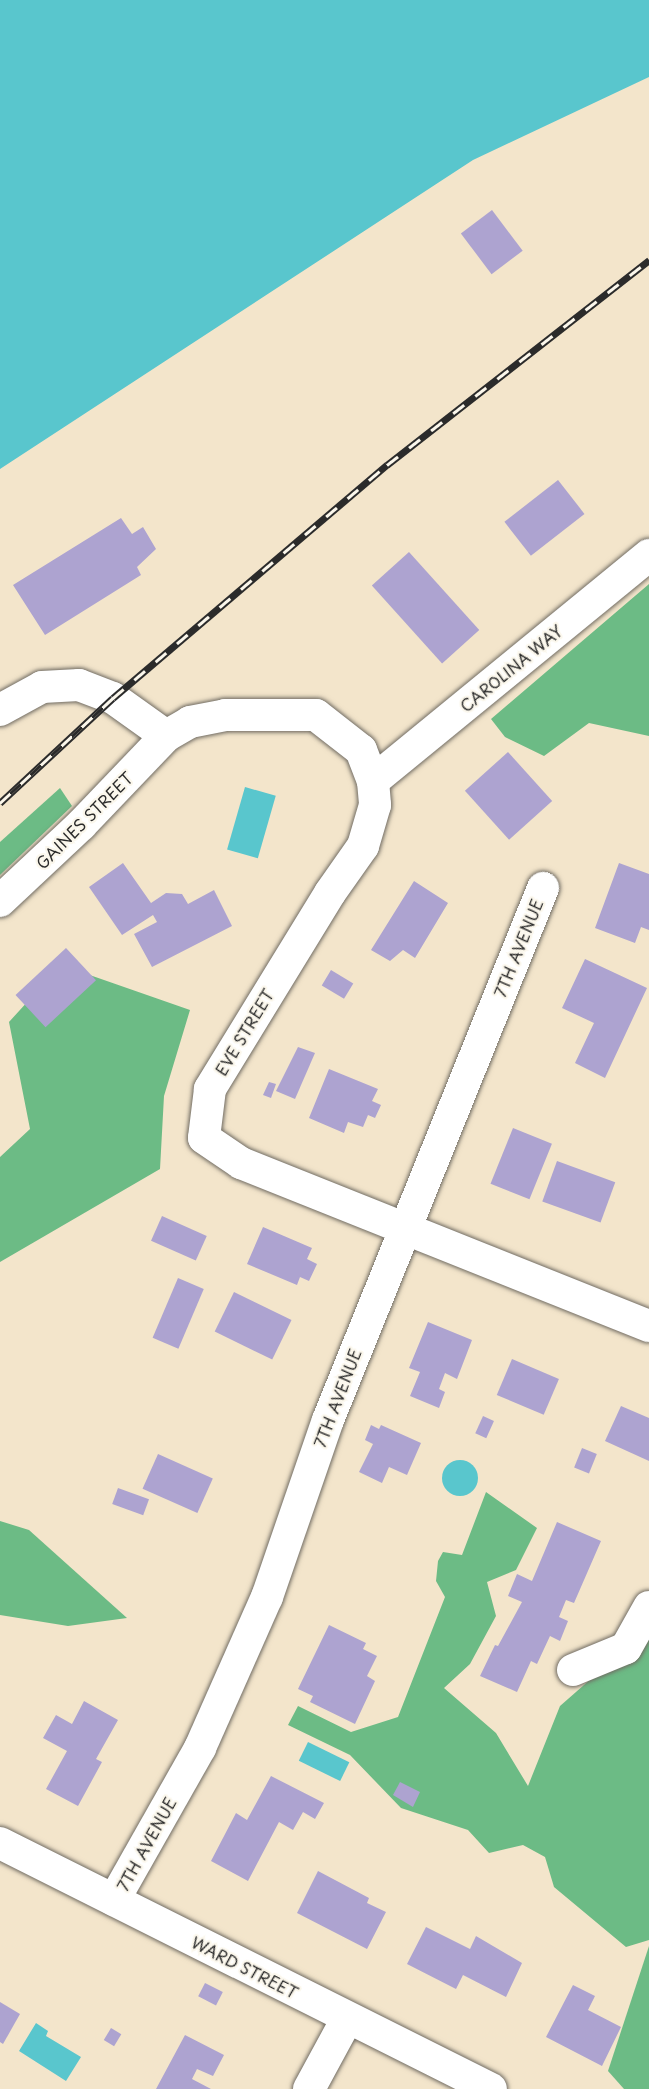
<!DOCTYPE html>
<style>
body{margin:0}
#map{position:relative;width:649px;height:2089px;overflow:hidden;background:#f3e5cb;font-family:"Playpen Sans",sans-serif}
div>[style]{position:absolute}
.forest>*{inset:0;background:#6cbb85}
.water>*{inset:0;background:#59c6cd;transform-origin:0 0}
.round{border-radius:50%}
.building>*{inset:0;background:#ada3d0;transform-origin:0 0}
.roads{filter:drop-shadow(0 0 2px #716c63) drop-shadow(0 0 2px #716c63)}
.minor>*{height:32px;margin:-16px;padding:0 16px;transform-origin:16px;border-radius:16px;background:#fff}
.rail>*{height:7px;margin-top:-3.5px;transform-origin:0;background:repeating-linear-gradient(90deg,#fbf7ec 0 14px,#2b2b2b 0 28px);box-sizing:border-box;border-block:2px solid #2b2b2b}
span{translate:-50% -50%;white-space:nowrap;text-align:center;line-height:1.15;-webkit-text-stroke:4.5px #fbf7ec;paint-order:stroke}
.street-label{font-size:16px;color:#2b2b2b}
</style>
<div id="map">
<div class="forest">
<div style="clip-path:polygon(649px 584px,649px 736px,589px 723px,544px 756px,505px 737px,491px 719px)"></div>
<div style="clip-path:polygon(60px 788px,72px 806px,0 875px,0 842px)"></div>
<div style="clip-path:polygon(61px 965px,190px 1010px,164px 1096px,160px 1169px,0 1262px,0 1157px,30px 1129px,9px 1022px)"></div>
<div style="clip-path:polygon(486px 1492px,537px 1528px,516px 1570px,487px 1582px,496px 1616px,470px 1664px,444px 1688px,496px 1733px,528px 1786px,560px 1706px,649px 1628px,649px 1940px,626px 1947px,554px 1887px,545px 1857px,523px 1845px,489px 1853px,468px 1830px,401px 1808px,350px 1755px,288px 1725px,298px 1706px,351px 1732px,398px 1717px,445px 1597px,436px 1581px,438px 1561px,443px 1552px,462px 1555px)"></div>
<div style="clip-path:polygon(0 1521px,29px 1530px,127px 1618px,68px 1626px,0 1615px)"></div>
<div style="clip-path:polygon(649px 1946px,649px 2089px,624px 2089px,608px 2071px)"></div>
</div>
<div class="water">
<div style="clip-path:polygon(0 0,649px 0,649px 77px,473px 160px,0 469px)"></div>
<div style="left:245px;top:787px;width:32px;height:65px;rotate:16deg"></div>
<div class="round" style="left:442px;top:1460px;width:36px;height:36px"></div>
<div style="left:308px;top:1742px;width:46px;height:21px;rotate:26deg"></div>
<div style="clip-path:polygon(36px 2023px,48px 2031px,46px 2036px,81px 2057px,66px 2081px,19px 2051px)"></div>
</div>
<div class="building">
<div style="left:492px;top:210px;width:51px;height:39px;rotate:53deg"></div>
<div style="left:558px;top:480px;width:43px;height:68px;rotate:52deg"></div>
<div style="clip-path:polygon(121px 518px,132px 534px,143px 527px,156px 549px,137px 567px,141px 575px,45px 635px,13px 585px)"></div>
<div style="left:409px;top:552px;width:105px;height:50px;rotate:48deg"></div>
<div style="left:508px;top:752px;width:66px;height:58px;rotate:48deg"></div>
<div style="clip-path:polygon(123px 863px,151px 903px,166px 893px,182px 894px,188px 904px,214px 890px,232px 926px,152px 967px,134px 934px,157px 922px,153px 915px,122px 935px,89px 887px)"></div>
<div style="clip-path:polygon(619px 863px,649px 874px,649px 930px,641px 927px,635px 943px,595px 928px)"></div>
<div style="clip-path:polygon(414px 881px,448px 903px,415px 958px,403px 950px,390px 961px,371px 950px)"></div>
<div style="left:66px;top:948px;width:44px;height:69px;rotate:47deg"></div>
<div style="clip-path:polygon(585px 959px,647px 988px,605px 1078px,575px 1063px,594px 1023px,562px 1008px)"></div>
<div style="left:331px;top:970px;width:26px;height:18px;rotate:31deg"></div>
<div style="clip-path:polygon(298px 1047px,315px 1053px,295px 1099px,276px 1091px)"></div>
<div style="clip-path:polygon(329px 1069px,378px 1089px,372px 1101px,381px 1105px,375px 1118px,368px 1115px,363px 1127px,348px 1122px,344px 1133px,309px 1118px)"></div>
<div style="clip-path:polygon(269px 1082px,276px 1084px,271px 1098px,263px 1095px)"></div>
<div style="left:513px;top:1128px;width:42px;height:60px;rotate:22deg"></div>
<div style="left:557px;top:1161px;width:62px;height:43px;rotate:20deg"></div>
<div style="left:162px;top:1216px;width:49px;height:27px;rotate:24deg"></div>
<div style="clip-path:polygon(263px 1227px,312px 1248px,307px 1259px,317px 1264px,309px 1281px,300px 1277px,297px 1285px,247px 1264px)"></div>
<div style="left:178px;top:1278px;width:28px;height:65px;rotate:23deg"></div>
<div style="left:234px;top:1292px;width:64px;height:44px;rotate:26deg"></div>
<div style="clip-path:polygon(428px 1322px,472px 1340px,457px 1379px,445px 1373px,439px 1389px,445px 1392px,439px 1408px,410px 1396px,420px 1372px,409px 1368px)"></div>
<div style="left:512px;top:1359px;width:51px;height:39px;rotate:23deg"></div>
<div style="clip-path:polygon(621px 1406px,649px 1418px,649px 1461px,605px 1441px)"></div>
<div style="left:483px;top:1416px;width:12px;height:19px;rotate:24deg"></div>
<div style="clip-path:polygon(371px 1425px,379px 1429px,381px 1425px,421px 1443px,407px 1475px,389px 1467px,382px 1483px,359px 1472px,373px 1444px,365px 1440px)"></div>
<div style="left:582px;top:1448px;width:16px;height:21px;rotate:22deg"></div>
<div style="left:158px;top:1454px;width:60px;height:38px;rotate:24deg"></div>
<div style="left:118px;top:1488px;width:33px;height:17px;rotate:20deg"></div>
<div style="clip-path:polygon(557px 1522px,601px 1541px,574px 1603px,566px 1600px,559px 1617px,568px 1621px,560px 1641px,550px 1636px,537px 1664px,531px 1661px,517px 1692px,480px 1676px,495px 1645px,498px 1646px,522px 1602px,508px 1596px,517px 1574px,532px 1581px)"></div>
<div style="clip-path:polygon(329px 1625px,366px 1643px,363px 1649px,377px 1656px,367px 1676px,375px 1681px,355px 1724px,310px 1702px,313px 1696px,298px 1689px)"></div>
<div style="clip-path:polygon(84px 1701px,118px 1720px,96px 1759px,102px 1762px,78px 1806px,46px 1789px,67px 1751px,43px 1738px,56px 1715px,72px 1724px)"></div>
<div style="clip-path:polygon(271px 1776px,324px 1803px,315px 1819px,303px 1812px,293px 1830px,279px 1822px,248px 1881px,211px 1861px,236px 1813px,247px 1820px)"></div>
<div style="clip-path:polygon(400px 1782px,420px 1792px,413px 1807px,393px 1795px)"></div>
<div style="clip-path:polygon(318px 1871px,369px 1898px,367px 1903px,386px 1912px,367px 1949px,297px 1913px)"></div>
<div style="clip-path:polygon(426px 1927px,470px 1949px,476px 1936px,522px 1963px,506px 1997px,463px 1975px,456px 1989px,407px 1964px)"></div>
<div style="left:205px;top:1983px;width:20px;height:15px;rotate:27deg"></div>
<div style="clip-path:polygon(573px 1985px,595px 1996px,588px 2010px,621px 2027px,602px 2066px,546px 2037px)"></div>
<div style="clip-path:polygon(0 2002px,20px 2014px,3px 2044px,0 2042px)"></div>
<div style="left:111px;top:2028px;width:12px;height:14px;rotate:31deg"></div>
<div style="clip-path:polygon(185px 2035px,224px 2055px,213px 2076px,197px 2069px,192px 2079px,211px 2089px,156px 2089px)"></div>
</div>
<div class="roads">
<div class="minor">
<div style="left:0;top:710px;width:48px;rotate:-28.7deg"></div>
<div style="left:42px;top:687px;width:37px;rotate:-3deg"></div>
<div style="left:79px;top:685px;width:36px;rotate:21deg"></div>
<div style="left:113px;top:698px;width:65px;rotate:35.6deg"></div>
<div style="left:166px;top:736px;width:28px;rotate:-30deg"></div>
<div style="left:190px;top:722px;width:36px;rotate:-11deg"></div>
<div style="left:225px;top:715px;width:91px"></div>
<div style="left:316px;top:715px;width:57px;rotate:37.9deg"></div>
<div style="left:361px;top:750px;width:33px;rotate:69deg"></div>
<div style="left:373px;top:781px;width:24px;rotate:85deg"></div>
<div style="left:375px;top:805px;width:43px;rotate:106.3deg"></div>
<div style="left:363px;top:846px;width:57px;rotate:125.1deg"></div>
<div style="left:330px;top:893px;width:230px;rotate:121.5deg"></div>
<div style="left:210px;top:1089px;width:49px;rotate:97deg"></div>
<div style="left:204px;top:1138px;width:45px;rotate:34deg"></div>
<div style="left:241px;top:1163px;width:439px;rotate:21.8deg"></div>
<div style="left:373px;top:781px;width:357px;rotate:-39.3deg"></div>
<div style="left:0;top:901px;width:111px;rotate:-43.2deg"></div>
<div style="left:81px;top:825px;width:123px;rotate:-46.3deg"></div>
<div style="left:573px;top:1670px;width:57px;rotate:-22.5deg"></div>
<div style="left:626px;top:1648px;width:47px;rotate:-60.7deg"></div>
<div style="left:0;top:1843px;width:549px;rotate:26.61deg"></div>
<div style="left:114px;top:1900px;width:175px;rotate:-60.5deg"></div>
<div style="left:200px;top:1748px;width:165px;rotate:-66.1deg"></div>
<div style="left:267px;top:1597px;width:187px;rotate:-71deg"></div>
<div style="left:328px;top:1420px;width:574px;rotate:-67.99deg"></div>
<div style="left:309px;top:2089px;width:80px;rotate:-61.5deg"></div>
</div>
</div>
<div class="rail">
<div style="left:0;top:803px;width:154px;rotate:-42.9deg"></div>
<div style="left:113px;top:698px;width:360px;rotate:-40.4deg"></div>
<div style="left:387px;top:465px;width:333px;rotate:-38deg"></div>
</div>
<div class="street-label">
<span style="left:511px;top:668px;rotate:-39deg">CAROLINA WAY</span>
<span style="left:84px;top:820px;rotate:-45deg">GAINES STREET</span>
<span style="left:518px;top:948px;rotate:-68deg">7TH AVENUE</span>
<span style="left:244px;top:1032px;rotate:-59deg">EVE STREET</span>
<span style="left:337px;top:1398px;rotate:-69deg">7TH AVENUE</span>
<span style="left:146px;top:1844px;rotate:-61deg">7TH AVENUE</span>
<span style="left:245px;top:1967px;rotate:27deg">WARD STREET</span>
</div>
</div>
